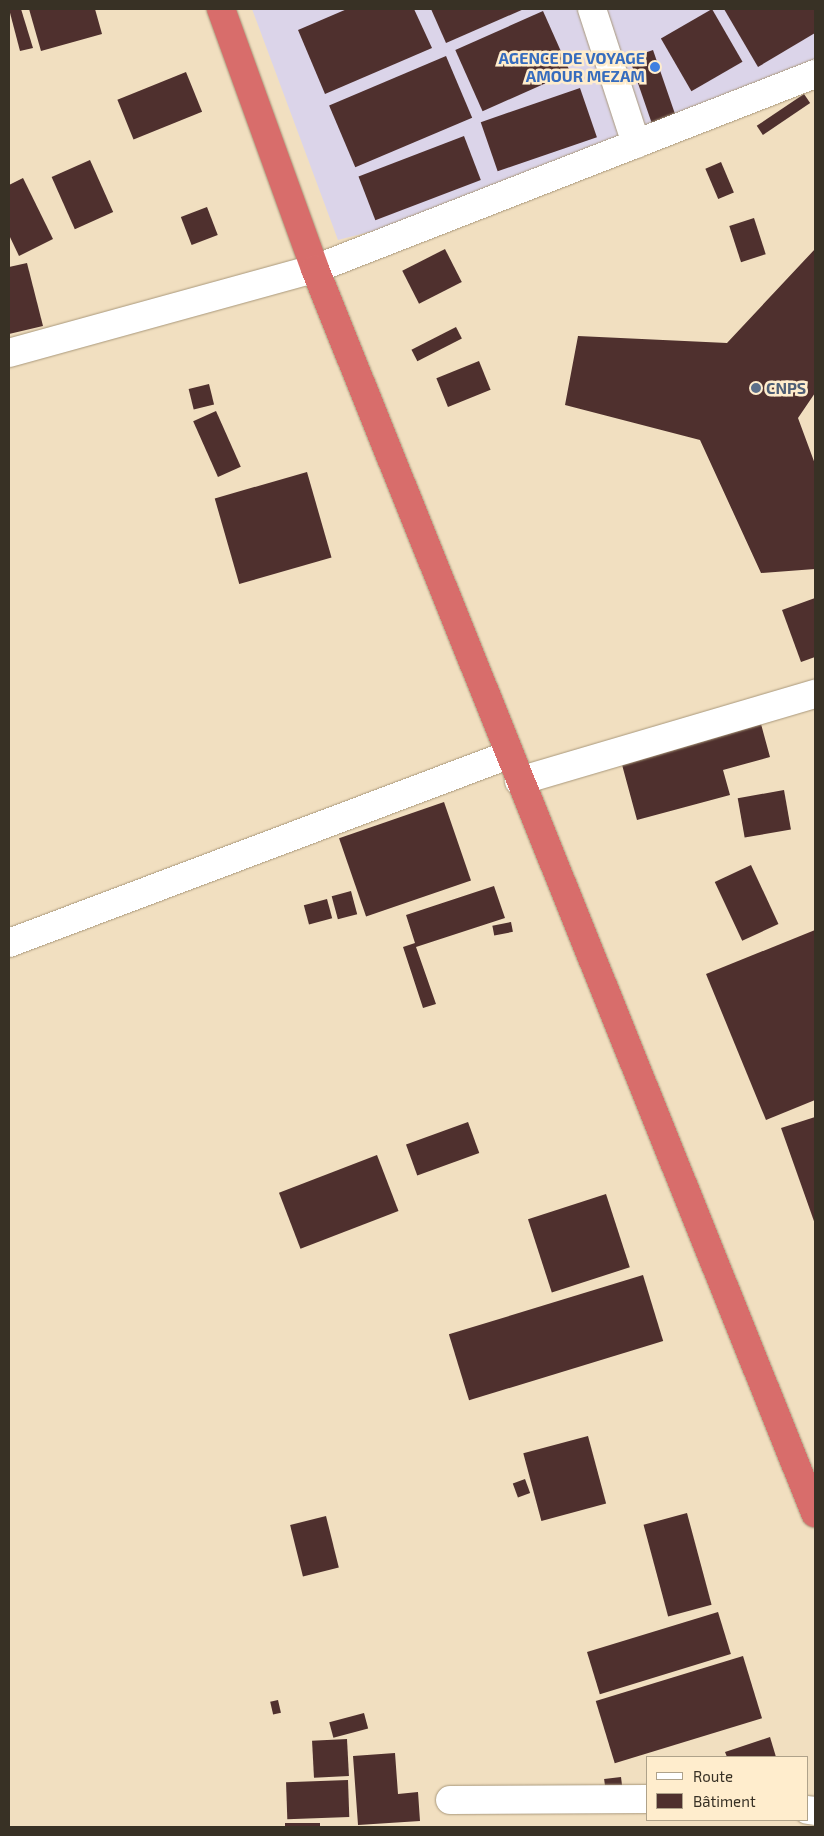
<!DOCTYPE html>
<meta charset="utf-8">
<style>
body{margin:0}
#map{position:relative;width:824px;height:1836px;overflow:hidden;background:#f1dfc0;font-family:"Exo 2",sans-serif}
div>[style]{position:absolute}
.commercial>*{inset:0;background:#dbd4e9}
.building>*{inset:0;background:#4f302e;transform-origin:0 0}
.roads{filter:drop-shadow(0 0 1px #a9987b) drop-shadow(0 0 1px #a9987b)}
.minor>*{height:28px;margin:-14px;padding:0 14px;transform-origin:14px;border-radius:14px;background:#fff}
.highway>*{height:28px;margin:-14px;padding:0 14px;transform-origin:14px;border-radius:14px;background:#d86d6b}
.dots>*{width:14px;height:14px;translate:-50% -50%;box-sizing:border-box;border:2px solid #ffedcd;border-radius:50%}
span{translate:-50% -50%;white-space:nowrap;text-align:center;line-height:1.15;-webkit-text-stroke:5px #ffedcd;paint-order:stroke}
.shop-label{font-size:16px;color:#366cbe;font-weight:700}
.right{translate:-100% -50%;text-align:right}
.service-label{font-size:16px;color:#4e5e75;font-weight:700}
.left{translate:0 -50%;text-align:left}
.frame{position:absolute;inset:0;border:10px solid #383125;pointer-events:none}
.legend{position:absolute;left:646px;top:1756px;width:162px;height:65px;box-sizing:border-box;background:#ffedcd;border:1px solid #afa28a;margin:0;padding:6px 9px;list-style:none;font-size:15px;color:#383125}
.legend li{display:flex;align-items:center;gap:10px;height:25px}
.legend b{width:25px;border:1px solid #afa28a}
</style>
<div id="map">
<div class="commercial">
<div style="clip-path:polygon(252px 9px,815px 9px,815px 60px,682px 123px,424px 218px,338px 240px)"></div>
</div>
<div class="building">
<div style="clip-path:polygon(9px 9px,21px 9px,33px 48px,20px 51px)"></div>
<div style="clip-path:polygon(29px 9px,95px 9px,102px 34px,41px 51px)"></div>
<div style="clip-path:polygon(347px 9px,414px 9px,432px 48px,325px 94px,298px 30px)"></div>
<div style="clip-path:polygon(431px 9px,524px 9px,446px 43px)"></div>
<div style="left:712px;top:9px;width:61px;height:59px;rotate:60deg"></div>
<div style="clip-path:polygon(724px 9px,815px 9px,815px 33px,758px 67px)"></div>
<div style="left:543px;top:11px;width:67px;height:96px;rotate:66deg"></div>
<div style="left:653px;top:50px;width:75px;height:25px;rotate:71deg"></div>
<div style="left:446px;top:56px;width:67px;height:127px;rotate:67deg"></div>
<div style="left:186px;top:72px;width:43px;height:74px;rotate:68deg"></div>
<div style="left:580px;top:88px;width:52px;height:105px;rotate:71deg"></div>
<div style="left:804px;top:94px;width:11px;height:57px;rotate:56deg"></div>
<div style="left:464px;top:136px;width:47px;height:113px;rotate:69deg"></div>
<div style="left:90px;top:160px;width:57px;height:42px;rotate:66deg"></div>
<div style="left:721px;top:162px;width:33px;height:17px;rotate:67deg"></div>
<div style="clip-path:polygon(23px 178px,53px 239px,19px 256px,9px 235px,9px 185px)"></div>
<div style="left:207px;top:207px;width:30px;height:28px;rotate:69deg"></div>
<div style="left:754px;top:218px;width:38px;height:26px;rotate:72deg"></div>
<div style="left:445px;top:249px;width:37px;height:48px;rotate:63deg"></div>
<div style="clip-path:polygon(815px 249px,815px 393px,798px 418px,815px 464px,815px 569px,761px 573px,700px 440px,565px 405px,578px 336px,727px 343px)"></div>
<div style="clip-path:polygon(27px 263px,43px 326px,9px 334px,9px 267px)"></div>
<div style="left:456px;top:327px;width:13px;height:50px;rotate:63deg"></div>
<div style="left:479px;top:361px;width:31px;height:46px;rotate:68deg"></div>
<div style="left:209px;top:384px;width:21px;height:21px;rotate:76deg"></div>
<div style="left:216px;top:411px;width:61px;height:25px;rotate:66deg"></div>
<div style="left:307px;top:472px;width:89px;height:96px;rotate:74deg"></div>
<div style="clip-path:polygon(815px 598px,815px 657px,801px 662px,782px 610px)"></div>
<div style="clip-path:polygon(761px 724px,770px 757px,723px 770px,730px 795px,637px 820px,621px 761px)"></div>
<div style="left:784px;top:790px;width:40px;height:47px;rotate:80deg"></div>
<div style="left:444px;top:802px;width:83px;height:111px;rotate:71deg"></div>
<div style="left:751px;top:865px;width:65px;height:40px;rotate:65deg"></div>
<div style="clip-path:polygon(494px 886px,505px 918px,416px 947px,436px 1004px,423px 1008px,403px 947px,415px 943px,406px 915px)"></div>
<div style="left:351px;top:891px;width:24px;height:20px;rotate:75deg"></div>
<div style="left:327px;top:899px;width:20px;height:24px;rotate:75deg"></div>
<div style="left:511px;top:922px;width:10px;height:19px;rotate:79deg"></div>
<div style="clip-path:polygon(815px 930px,815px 1100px,766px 1120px,706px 974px)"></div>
<div style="clip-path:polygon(815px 1117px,815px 1224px,781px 1128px)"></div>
<div style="left:468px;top:1122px;width:33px;height:66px;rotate:70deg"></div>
<div style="left:377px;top:1155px;width:60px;height:105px;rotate:69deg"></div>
<div style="left:606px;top:1194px;width:77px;height:82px;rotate:72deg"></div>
<div style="left:643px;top:1275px;width:69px;height:203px;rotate:73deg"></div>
<div style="left:588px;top:1436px;width:70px;height:67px;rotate:75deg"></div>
<div style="left:525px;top:1479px;width:15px;height:13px;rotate:70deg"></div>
<div style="left:687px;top:1513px;width:95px;height:45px;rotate:75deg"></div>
<div style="left:326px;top:1516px;width:53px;height:37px;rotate:76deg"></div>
<div style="left:718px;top:1612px;width:44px;height:137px;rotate:73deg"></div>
<div style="left:743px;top:1656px;width:65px;height:154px;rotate:73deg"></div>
<div style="left:278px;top:1700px;width:13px;height:8px;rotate:77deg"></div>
<div style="left:364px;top:1713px;width:16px;height:36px;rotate:75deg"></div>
<div style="clip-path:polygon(770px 1737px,776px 1757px,727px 1757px,725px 1752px)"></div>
<div style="left:347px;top:1739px;width:37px;height:35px;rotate:87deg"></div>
<div style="clip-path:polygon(395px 1753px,398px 1794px,418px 1792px,420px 1821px,358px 1825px,353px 1756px)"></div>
<div style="left:621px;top:1777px;width:31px;height:17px;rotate:83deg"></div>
<div style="left:348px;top:1780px;width:37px;height:62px;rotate:88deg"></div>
<div style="left:285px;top:1823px;width:35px;height:4px"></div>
</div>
<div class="roads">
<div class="minor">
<div style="left:592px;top:9px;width:142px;rotate:71.9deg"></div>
<div style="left:9px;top:353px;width:317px;rotate:-15.4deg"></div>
<div style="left:315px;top:269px;width:537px;rotate:-21.31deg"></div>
<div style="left:519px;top:781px;width:309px;rotate:-16.4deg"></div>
<div style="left:9px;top:943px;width:533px;rotate:-20.64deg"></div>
<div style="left:450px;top:1800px;width:198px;rotate:-0.3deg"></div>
<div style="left:808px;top:1810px;width:7px;rotate:8deg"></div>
</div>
<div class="highway">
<div style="left:221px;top:9px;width:276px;rotate:70.1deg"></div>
<div style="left:315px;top:269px;width:1341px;rotate:68.1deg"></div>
</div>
</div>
<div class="dots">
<div style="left:655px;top:67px;background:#3f7fe0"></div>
<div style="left:756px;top:388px;background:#5c6f8a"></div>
</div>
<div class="shop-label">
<span class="right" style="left:645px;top:67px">AGENCE DE VOYAGE<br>AMOUR MEZAM</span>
</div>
<div class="service-label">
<span class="left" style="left:766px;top:388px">CNPS</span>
</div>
<div class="frame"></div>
<ul class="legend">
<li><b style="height:6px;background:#fff"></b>Route</li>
<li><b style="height:14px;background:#4f302e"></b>Bâtiment</li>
</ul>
</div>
